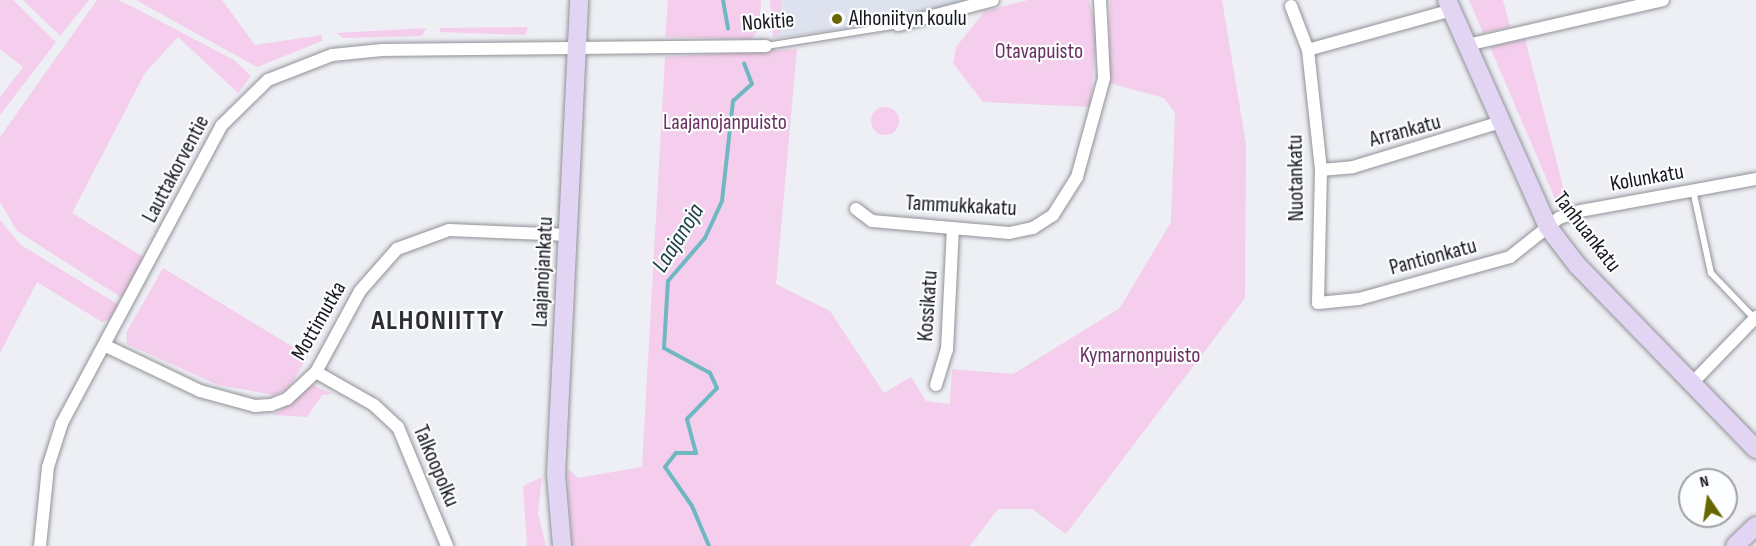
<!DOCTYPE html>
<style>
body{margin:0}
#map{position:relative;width:1756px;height:546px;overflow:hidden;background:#edeff4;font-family:"Sofia Sans Condensed",sans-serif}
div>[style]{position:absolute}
.built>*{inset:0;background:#dde2ee}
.green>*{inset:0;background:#f4ceec}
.round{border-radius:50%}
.stream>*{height:4px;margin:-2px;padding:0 2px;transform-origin:2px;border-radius:2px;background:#6fb8c1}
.roads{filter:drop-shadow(0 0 2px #919297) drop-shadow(0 0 2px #919297)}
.lane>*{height:6px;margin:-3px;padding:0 3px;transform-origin:3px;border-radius:3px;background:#fff}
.street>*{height:12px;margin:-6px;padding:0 6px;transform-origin:6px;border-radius:6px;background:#fff}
.secondary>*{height:18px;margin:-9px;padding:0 9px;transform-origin:9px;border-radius:9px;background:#e2d5f4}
.dots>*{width:16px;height:16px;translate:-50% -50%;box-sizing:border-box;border:3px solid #fcfdff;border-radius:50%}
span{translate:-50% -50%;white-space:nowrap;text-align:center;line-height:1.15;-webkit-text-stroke:4.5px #fcfdff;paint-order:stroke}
.poi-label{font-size:22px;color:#17181a}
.left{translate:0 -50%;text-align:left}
.street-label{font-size:22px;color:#17181a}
.park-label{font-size:22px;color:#693060}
.water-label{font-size:24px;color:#1b3e42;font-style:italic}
.district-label{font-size:28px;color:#2c2e32;font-weight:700;letter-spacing:1.5px}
.north{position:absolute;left:1678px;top:468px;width:60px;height:60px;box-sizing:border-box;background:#fcfdff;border:2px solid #a0a1a3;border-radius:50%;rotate:347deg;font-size:16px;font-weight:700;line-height:24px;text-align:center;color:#17181a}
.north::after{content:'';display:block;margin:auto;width:21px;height:27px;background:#676701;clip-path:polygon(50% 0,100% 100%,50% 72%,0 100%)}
</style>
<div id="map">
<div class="built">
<div style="clip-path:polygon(781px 0,968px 0,878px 23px,773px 39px,782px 30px)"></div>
</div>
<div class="green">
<div style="clip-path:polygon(0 0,13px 0,56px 42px,0 115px,0 97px,23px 67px,0 49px)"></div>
<div style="clip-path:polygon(23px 0,89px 0,60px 36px)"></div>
<div style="clip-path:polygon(97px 0,118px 0,135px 8px,234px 60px,251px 76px,238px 93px,178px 37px,145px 73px,72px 213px,145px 258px,122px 298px,17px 231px,0 202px,0 137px)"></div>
<div style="clip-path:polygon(136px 0,222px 0,255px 45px,322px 35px,322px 41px,257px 67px)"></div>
<div style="clip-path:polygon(668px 0,761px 0,759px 30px,751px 39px,665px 37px)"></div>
<div style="clip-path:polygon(770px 0,781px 0,782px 30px,773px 39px)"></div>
<div style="clip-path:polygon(1028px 0,1089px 0,1097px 32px,1090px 107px,983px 102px,953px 63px,956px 47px,985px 11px)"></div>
<div style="clip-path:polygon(1110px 0,1222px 0,1246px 144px,1245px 298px,1066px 534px,1032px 509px,998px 509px,970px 546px,572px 546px,567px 468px,578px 478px,642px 467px,665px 57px,797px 49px,776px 284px,830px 311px,884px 393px,911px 377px,926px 401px,950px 404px,952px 369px,1013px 374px,1120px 308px,1171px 222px,1175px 113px,1164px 98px,1109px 83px)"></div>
<div style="clip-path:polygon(1469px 0,1503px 0,1510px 27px,1483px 33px)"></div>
<div style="clip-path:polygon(528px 27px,525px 35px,440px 32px,440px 28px)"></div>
<div style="clip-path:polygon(426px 28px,422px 36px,343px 38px,336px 33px)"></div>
<div style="clip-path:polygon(1525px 39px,1568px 206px,1559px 208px,1490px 47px)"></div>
<div class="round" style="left:871px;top:107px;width:28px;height:28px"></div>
<div style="clip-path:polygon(0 220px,21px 245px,119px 305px,110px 319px,102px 322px,37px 282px,0 353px)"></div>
<div style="clip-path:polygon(163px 268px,308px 356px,289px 388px,274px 395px,218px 385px,127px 344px,126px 333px)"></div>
<div style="clip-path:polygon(313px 385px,333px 394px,322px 395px,307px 417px,273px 415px)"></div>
<div style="clip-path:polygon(542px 477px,538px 513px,546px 546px,527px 546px,523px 486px)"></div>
</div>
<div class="stream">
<div style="left:723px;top:0;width:29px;rotate:80deg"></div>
<div style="left:709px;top:546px;width:43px;rotate:-113deg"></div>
<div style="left:692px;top:506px;width:47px;rotate:-124.7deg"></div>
<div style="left:665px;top:467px;width:18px;rotate:-52deg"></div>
<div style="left:676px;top:453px;width:20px"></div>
<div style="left:696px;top:453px;width:35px;rotate:-105deg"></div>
<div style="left:687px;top:419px;width:43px;rotate:-45.9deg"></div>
<div style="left:717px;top:388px;width:17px;rotate:-115deg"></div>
<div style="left:710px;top:373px;width:52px;rotate:-151.5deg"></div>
<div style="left:664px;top:348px;width:67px;rotate:-86.6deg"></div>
<div style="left:668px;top:281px;width:57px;rotate:-49.3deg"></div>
<div style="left:705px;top:238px;width:41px;rotate:-65.3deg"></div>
<div style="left:722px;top:201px;width:101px;rotate:-83.7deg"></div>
<div style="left:733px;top:101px;width:25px;rotate:-42deg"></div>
<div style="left:752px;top:84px;width:22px;rotate:-111deg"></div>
</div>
<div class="roads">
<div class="lane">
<div style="left:766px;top:46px;width:134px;rotate:-9deg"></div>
<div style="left:1693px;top:190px;width:85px;rotate:77.8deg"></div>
<div style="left:1711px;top:273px;width:62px;rotate:46.3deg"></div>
</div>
<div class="street">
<div style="left:1291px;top:6px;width:47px;rotate:68.9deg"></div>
<div style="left:1452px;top:10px;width:149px;rotate:164.5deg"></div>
<div style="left:1308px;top:50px;width:121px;rotate:83.8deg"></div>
<div style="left:1321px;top:170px;width:133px;rotate:91.3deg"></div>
<div style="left:1318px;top:303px;width:41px;rotate:-5.6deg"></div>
<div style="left:1359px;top:299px;width:157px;rotate:-15.5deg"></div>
<div style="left:1510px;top:257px;width:63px;rotate:-38.5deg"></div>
<div style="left:1559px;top:218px;width:22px;rotate:-18deg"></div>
<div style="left:1580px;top:211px;width:179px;rotate:-10.3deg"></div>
<div style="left:898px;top:25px;width:98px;rotate:-14.7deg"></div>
<div style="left:1467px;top:45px;width:201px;rotate:-12.9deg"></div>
<div style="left:1321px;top:170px;width:32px;rotate:-5deg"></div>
<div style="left:1353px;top:167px;width:152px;rotate:-16.9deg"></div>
<div style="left:856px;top:209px;width:20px;rotate:37deg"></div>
<div style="left:872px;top:221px;width:138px;rotate:5deg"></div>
<div style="left:1009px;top:233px;width:25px;rotate:-12deg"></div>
<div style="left:1033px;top:228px;width:24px;rotate:-33deg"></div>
<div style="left:1053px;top:215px;width:45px;rotate:-57.7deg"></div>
<div style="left:1077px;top:177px;width:103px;rotate:-74.7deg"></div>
<div style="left:1104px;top:78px;width:78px;rotate:-92.9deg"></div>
<div style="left:106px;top:346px;width:104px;rotate:25.6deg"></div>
<div style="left:200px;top:391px;width:57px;rotate:15.3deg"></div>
<div style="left:255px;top:406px;width:16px;rotate:-4deg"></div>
<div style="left:271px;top:405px;width:17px;rotate:-21deg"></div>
<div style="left:287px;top:399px;width:40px;rotate:-43deg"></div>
<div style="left:316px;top:372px;width:92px;rotate:-61.5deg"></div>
<div style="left:360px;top:291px;width:56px;rotate:-48.6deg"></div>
<div style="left:397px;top:249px;width:55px;rotate:-20.1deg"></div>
<div style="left:449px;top:230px;width:120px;rotate:2.4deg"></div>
<div style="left:316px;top:372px;width:67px;rotate:29.6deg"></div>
<div style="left:374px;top:405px;width:33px;rotate:43deg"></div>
<div style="left:398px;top:427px;width:129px;rotate:67.6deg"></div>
<div style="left:1695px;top:380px;width:88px;rotate:-45.9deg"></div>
<div style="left:936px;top:385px;width:37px;rotate:-73deg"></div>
<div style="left:947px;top:350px;width:121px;rotate:-87.2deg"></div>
<div style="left:40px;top:546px;width:79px;rotate:-84.2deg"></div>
<div style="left:48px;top:467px;width:46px;rotate:-72.3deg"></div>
<div style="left:62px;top:423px;width:337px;rotate:-61.8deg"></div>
<div style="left:221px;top:126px;width:66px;rotate:-44.4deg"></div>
<div style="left:268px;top:80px;width:69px;rotate:-21.3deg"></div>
<div style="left:332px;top:55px;width:50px;rotate:-5.7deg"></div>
<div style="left:382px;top:50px;width:384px;rotate:-0.6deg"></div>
</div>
<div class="secondary">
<div style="left:1447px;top:0;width:248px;rotate:66deg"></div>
<div style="left:1548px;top:227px;width:48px;rotate:52.7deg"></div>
<div style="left:1577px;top:265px;width:257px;rotate:45.8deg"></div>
<div style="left:562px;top:546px;width:72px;rotate:-94.8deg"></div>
<div style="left:556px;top:474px;width:475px;rotate:-87.2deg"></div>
<div style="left:1735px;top:546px;width:29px;rotate:-44deg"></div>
</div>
</div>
<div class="dots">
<div style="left:837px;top:19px;background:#676701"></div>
</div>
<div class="poi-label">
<span class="left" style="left:849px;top:19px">Alhoniityn koulu</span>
</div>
<div class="street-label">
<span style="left:768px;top:22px;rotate:-4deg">Nokitie</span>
<span style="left:1405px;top:131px;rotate:-15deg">Arrankatu</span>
<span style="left:176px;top:169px;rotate:-62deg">Lauttakorventie</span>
<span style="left:1296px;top:178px;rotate:-91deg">Nuotankatu</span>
<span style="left:1647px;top:178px;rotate:-10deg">Kolunkatu</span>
<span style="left:961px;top:206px;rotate:3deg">Tammukkakatu</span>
<span style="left:1587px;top:232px;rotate:52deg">Tanhuankatu</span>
<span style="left:1433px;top:257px;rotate:-15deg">Pantionkatu</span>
<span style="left:543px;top:272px;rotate:-87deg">Laajanojankatu</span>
<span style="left:928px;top:306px;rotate:-86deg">Kossikatu</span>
<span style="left:319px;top:321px;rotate:-60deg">Mottimutka</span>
<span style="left:436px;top:466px;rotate:67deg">Talkoopolku</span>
</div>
<div class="park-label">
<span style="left:1039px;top:52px">Otavapuisto</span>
<span style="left:725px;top:123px">Laajanojanpuisto</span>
<span style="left:1140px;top:356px">Kymarnonpuisto</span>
</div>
<div class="water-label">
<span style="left:678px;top:238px;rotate:-58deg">Laajanoja</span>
</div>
<div class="district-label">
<span style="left:438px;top:321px">ALHONIITTY</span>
</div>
<div class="north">N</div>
</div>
